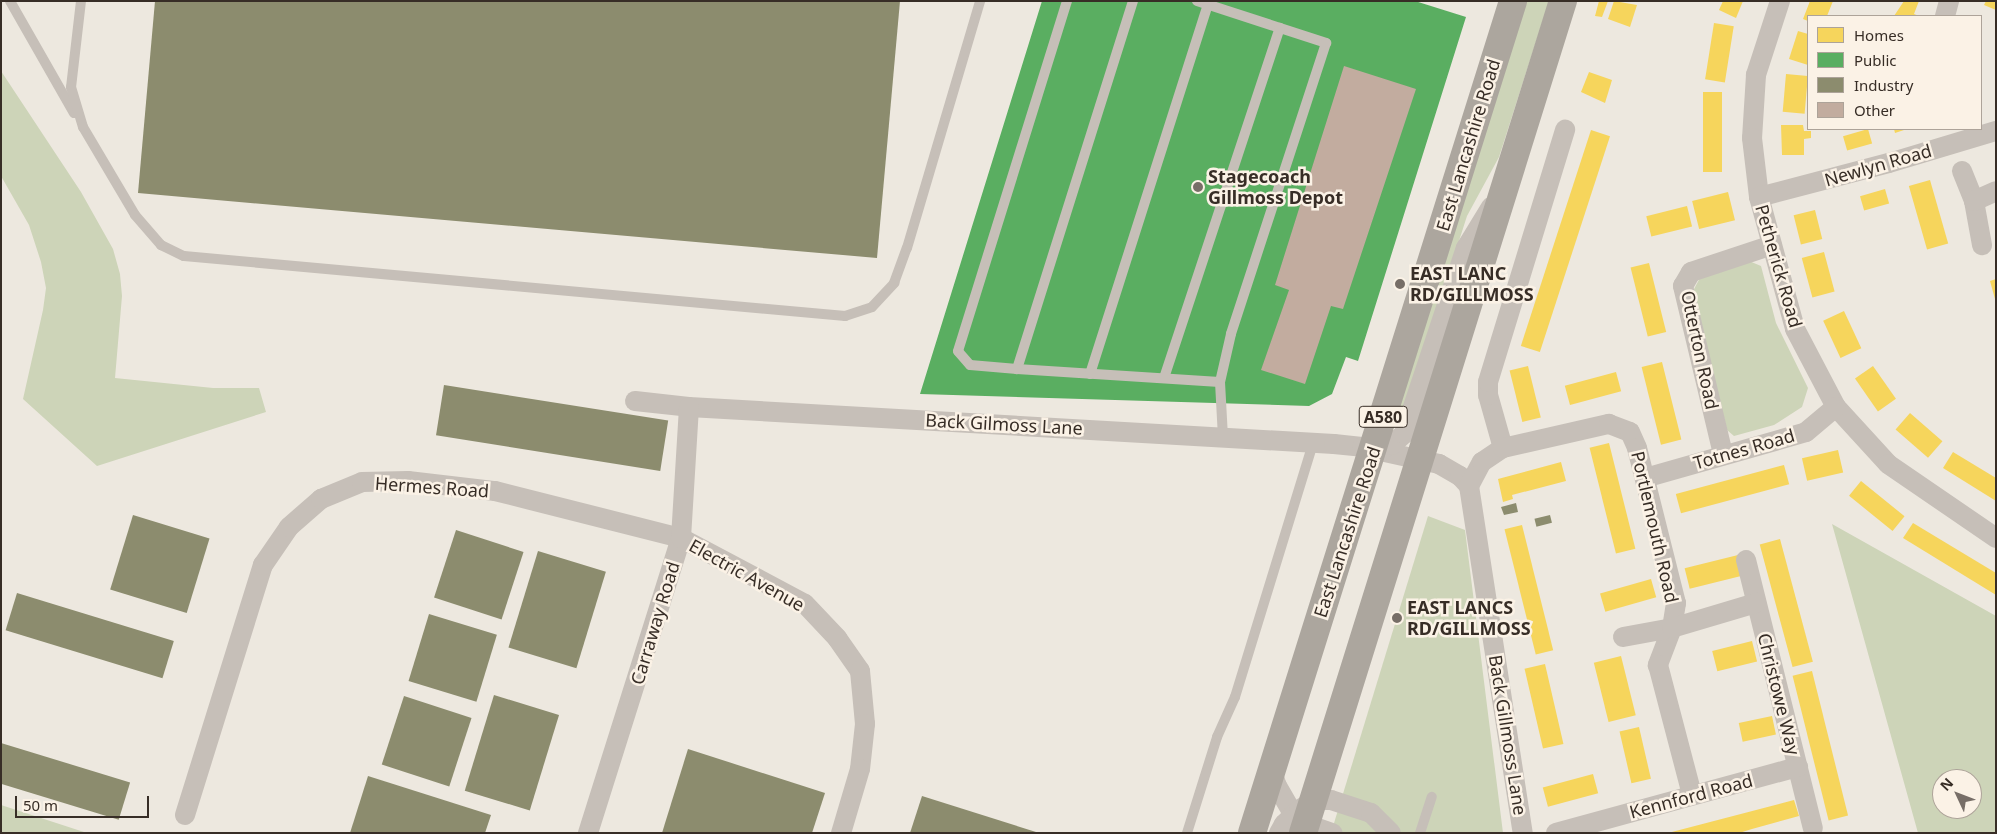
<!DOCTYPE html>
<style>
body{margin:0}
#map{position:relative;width:1997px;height:834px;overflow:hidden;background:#ede8df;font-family:"Noto Sans",sans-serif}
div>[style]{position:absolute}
.green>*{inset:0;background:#cdd4b8}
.homes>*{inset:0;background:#f6d55c;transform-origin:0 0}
.public>*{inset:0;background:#5aae61}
.industry>*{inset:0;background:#8c8c6e;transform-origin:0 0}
.building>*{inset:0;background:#c2ac9f}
.lane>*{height:10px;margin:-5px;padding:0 5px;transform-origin:5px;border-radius:5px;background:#c6bfb8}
.street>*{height:20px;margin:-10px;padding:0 10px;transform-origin:10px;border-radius:10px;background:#c6bfb8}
.highway>*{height:28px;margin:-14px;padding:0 14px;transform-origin:14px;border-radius:14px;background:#aca69e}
.dots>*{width:14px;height:14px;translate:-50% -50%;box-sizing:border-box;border:2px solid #fbf2e6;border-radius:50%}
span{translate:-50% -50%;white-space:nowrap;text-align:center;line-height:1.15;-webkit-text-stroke:5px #fbf2e6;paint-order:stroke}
.shield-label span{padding:1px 4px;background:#fbf2e6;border:1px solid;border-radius:4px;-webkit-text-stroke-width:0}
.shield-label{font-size:16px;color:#372d26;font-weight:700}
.street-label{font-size:18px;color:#372d26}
.poi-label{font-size:18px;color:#372d26;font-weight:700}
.left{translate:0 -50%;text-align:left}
.frame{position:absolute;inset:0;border:2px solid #372d26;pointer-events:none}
.legend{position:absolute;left:1807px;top:15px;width:175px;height:115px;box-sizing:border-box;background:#fbf2e6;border:1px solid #ada399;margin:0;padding:6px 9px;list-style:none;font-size:15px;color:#372d26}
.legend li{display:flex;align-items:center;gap:10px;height:25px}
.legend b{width:25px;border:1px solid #ada399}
.north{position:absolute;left:1932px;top:769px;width:50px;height:50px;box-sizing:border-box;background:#fbf2e6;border:1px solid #ada399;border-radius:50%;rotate:313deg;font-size:14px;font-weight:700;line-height:20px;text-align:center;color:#372d26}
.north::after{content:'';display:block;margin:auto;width:18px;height:22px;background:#776e67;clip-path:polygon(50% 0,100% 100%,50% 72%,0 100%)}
.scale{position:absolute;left:15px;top:796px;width:134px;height:22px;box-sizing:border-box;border:2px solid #372d26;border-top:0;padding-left:6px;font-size:15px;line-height:18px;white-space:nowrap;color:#372d26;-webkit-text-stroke:4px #fbf2e6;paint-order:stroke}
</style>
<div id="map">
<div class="green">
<div style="clip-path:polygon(1524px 1px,1549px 1px,1499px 157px,1467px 216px,1401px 422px,1392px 430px)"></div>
<div style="clip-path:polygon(1px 71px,81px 192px,113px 249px,120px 274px,122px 296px,115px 378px,213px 388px,259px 388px,266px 412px,97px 466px,23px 399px,43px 310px,46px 288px,41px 262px,29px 225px,1px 176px)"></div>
<div style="clip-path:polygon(1749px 261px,1761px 266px,1776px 323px,1808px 388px,1802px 407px,1774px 425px,1734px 436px,1727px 430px,1693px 291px,1702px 274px)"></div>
<div style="clip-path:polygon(1428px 516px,1465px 530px,1503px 833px,1331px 833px)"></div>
<div style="clip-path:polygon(evenodd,1832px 524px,1996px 616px,1996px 833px,1918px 833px,1832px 524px,1942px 779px,1972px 779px,1972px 809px,1942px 809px,1942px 779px)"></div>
<div style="clip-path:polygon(1px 805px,87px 833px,1px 833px)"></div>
</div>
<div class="homes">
<div style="clip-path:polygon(1599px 1px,1608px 1px,1602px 17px,1595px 16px)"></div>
<div style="clip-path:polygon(1614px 1px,1637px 5px,1630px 27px,1608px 19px)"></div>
<div style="clip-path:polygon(1723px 1px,1743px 1px,1736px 18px,1719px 10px)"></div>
<div style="clip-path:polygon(1810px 1px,1833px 1px,1827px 16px,1808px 16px,1808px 21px,1803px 19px)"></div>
<div style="clip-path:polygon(1904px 1px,1919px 1px,1914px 14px,1919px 16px,1894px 16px)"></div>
<div style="clip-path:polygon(1986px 1px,1996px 1px,1996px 10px,1984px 5px)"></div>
<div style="left:1714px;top:23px;width:20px;height:57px;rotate:9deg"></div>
<div style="clip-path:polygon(1798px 31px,1808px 34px,1808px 65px,1789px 59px)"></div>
<div style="clip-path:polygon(1589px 72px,1612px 80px,1605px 103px,1581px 92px)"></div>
<div style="left:1786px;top:74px;width:22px;height:38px;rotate:5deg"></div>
<div style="left:1703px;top:92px;width:19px;height:80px"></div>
<div style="clip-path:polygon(1781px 125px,1803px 125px,1804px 131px,1811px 131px,1811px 138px,1804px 139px,1804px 155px,1782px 155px)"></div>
<div style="left:1868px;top:129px;width:15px;height:26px;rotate:74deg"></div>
<div style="clip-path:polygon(1894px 129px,1907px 129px,1895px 133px)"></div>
<div style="left:1591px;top:130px;width:20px;height:227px;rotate:18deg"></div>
<div style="left:1930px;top:180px;width:66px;height:22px;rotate:74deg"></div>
<div style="left:1885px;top:189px;width:15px;height:26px;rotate:74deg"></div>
<div style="left:1728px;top:192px;width:29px;height:37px;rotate:76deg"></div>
<div style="left:1687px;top:206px;width:21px;height:42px;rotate:76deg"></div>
<div style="left:1815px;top:210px;width:30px;height:22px;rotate:76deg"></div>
<div style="left:1824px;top:252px;width:41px;height:23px;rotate:75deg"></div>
<div style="left:1649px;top:263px;width:71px;height:19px;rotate:76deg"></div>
<div style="clip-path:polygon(1996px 279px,1996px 299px,1995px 299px,1990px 281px)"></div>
<div style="left:1844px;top:311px;width:41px;height:23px;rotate:65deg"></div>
<div style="left:1662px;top:362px;width:80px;height:21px;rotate:76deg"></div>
<div style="left:1528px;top:366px;width:53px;height:19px;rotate:76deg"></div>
<div style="left:1873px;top:366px;width:40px;height:22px;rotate:55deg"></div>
<div style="left:1616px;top:372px;width:20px;height:53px;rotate:75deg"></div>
<div style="left:1910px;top:413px;width:43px;height:22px;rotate:41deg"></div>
<div style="left:1609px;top:443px;width:109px;height:20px;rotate:76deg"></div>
<div style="left:1838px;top:450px;width:23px;height:37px;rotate:77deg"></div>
<div style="clip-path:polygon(1953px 452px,1996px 478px,1996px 501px,1943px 468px)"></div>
<div style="clip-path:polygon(1561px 462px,1566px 481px,1512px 495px,1513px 499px,1503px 502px,1498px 479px)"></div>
<div style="left:1784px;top:465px;width:20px;height:112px;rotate:75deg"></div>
<div style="left:1861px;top:481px;width:56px;height:19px;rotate:39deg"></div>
<div style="clip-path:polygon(1913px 523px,1996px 573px,1996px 595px,1903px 538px)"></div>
<div style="left:1522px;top:525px;width:129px;height:18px;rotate:76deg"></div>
<div style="left:1780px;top:539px;width:127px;height:21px;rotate:75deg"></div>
<div style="left:1738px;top:555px;width:21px;height:55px;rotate:76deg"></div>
<div style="left:1651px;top:579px;width:19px;height:53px;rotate:74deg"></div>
<div style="left:1752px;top:641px;width:21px;height:41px;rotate:76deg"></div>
<div style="left:1621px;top:656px;width:61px;height:28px;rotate:76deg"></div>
<div style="left:1545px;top:664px;width:82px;height:21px;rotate:77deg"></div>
<div style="left:1812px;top:671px;width:149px;height:20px;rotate:76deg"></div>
<div style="left:1772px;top:716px;width:19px;height:34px;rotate:78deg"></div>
<div style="left:1639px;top:727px;width:53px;height:20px;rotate:77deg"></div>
<div style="left:1593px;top:774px;width:20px;height:52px;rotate:75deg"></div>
<div style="clip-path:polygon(1794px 800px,1799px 816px,1752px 829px,1739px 833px,1668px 833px)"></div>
</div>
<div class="public">
<div style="clip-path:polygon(1042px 1px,1415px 1px,1466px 17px,1358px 361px,1346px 357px,1332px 394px,1309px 406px,920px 394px)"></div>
</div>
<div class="industry">
<div style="clip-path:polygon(155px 1px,900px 1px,877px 258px,138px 193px)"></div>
<div style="left:444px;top:385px;width:227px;height:51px;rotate:9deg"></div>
<div style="clip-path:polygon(1516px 503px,1518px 512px,1504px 515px,1501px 507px)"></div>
<div style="left:133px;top:515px;width:80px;height:78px;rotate:17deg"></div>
<div style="left:1550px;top:515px;width:8px;height:16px;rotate:76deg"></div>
<div style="left:456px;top:530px;width:71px;height:71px;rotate:18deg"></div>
<div style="left:538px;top:551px;width:71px;height:101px;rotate:17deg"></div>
<div style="left:17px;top:593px;width:164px;height:39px;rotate:17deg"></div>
<div style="left:429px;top:614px;width:71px;height:70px;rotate:17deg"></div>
<div style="left:494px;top:695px;width:68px;height:100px;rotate:17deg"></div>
<div style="left:404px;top:696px;width:71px;height:72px;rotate:18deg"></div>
<div style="left:1px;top:743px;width:135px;height:39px;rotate:17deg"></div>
<div style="clip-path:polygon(688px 749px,825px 793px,812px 833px,662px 833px)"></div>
<div style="clip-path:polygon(368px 776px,491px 815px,485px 833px,350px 833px)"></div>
<div style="clip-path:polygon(922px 796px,1036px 832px,1036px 833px,910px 833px)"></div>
</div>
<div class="building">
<div style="clip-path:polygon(1344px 66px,1416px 89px,1343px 309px,1331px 306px,1305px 384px,1261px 370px,1289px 290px,1275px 285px)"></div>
</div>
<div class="lane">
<div style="left:10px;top:1px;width:129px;rotate:60.3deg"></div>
<div style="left:81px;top:1px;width:87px;rotate:96.6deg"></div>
<div style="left:71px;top:87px;width:42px;rotate:73.3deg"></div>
<div style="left:83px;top:127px;width:102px;rotate:59.4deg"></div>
<div style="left:135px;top:215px;width:40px;rotate:49deg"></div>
<div style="left:161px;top:245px;width:25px;rotate:26deg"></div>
<div style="left:184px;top:256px;width:664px;rotate:5.19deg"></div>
<div style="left:845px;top:316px;width:28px;rotate:-18deg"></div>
<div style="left:872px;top:307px;width:33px;rotate:-47deg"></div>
<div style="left:894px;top:283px;width:37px;rotate:-70deg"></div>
<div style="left:907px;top:248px;width:258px;rotate:-73.5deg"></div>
<div style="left:1133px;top:1px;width:386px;rotate:107.5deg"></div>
<div style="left:1017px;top:369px;width:203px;rotate:3.7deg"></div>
<div style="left:1197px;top:1px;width:136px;rotate:18deg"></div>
<div style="left:1326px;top:43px;width:306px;rotate:108.1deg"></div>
<div style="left:1231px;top:334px;width:49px;rotate:102.9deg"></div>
<div style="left:1220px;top:382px;width:55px;rotate:86.9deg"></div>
<div style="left:1017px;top:369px;width:47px;rotate:-175.1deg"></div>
<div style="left:970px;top:365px;width:18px;rotate:-131deg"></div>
<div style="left:958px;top:351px;width:367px;rotate:-72.7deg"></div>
<div style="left:1090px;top:374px;width:387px;rotate:-72.3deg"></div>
<div style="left:1164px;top:378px;width:369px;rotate:-71.7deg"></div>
<div style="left:1187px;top:833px;width:101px;rotate:-72.6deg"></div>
<div style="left:1217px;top:737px;width:44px;rotate:-65.8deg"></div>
<div style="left:1235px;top:697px;width:266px;rotate:-72.9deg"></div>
<div style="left:1420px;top:833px;width:38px;rotate:-72deg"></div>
</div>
<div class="street">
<div style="left:1780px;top:1px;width:78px;rotate:108deg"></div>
<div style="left:1756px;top:75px;width:63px;rotate:93.6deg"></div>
<div style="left:1752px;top:138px;width:59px;rotate:83.2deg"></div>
<div style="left:1759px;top:197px;width:137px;rotate:74.7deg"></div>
<div style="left:1795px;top:329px;width:88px;rotate:62.3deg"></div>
<div style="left:1836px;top:407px;width:77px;rotate:47.6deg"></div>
<div style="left:1888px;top:464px;width:131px;rotate:34.4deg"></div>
<div style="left:1945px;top:16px;width:16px;rotate:-75deg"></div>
<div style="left:1962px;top:171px;width:32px;rotate:68deg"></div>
<div style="left:1974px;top:201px;width:45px;rotate:79.7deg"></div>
<div style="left:1759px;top:197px;width:134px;rotate:-14.7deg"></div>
<div style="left:1889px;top:163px;width:112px;rotate:-16.7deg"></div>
<div style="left:1974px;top:201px;width:24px;rotate:-24deg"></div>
<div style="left:635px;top:401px;width:54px;rotate:6.3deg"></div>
<div style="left:689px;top:407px;width:646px;rotate:3.28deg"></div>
<div style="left:1334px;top:444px;width:28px;rotate:6deg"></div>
<div style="left:1362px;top:447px;width:79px;rotate:12.4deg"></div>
<div style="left:1439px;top:464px;width:24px;rotate:30deg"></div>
<div style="left:1460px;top:476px;width:13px;rotate:48deg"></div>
<div style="left:1469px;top:486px;width:351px;rotate:81.2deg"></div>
<div style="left:1503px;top:448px;width:55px;rotate:-105.8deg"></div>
<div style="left:1488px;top:395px;width:13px;rotate:-90deg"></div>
<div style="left:1488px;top:382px;width:264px;rotate:-73deg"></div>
<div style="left:1375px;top:450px;width:18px;rotate:-16deg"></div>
<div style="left:1392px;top:445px;width:16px;rotate:-43deg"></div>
<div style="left:1404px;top:434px;width:196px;rotate:-71.6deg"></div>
<div style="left:1466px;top:248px;width:48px;rotate:-58.6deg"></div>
<div style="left:1723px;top:454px;width:173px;rotate:-103.4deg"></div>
<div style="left:1683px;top:286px;width:16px;rotate:-60deg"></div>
<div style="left:1691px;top:272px;width:85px;rotate:-18.4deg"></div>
<div style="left:1645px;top:478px;width:167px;rotate:-15.9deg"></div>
<div style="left:1806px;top:432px;width:39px;rotate:-40deg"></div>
<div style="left:1469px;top:486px;width:27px;rotate:-62deg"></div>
<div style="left:1482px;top:462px;width:25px;rotate:-34deg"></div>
<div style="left:1503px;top:448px;width:109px;rotate:-12.8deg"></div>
<div style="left:1609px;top:424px;width:22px;rotate:21deg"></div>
<div style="left:1630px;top:432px;width:17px;rotate:66deg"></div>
<div style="left:1637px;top:448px;width:160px;rotate:75.9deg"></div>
<div style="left:1676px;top:603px;width:25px;rotate:99deg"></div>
<div style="left:1672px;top:628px;width:40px;rotate:111deg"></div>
<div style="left:1658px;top:665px;width:134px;rotate:75.3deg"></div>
<div style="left:1746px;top:560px;width:276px;rotate:76deg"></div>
<div style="left:1623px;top:637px;width:50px;rotate:-10.4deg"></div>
<div style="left:1672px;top:628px;width:88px;rotate:-16.6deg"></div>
<div style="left:1271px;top:768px;width:19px;rotate:72deg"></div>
<div style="left:1277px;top:786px;width:32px;rotate:60deg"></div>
<div style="left:1293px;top:814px;width:16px;rotate:38deg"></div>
<div style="left:1306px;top:824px;width:28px;rotate:19deg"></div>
<div style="left:185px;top:815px;width:262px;rotate:-72.7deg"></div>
<div style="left:263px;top:565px;width:46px;rotate:-55.6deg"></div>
<div style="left:289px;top:527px;width:43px;rotate:-41.2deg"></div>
<div style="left:321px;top:499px;width:44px;rotate:-22.5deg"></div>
<div style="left:362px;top:482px;width:46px;rotate:-1.2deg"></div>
<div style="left:408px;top:481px;width:88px;rotate:6.6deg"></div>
<div style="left:495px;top:491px;width:192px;rotate:14.2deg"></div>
<div style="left:681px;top:538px;width:140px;rotate:28deg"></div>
<div style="left:805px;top:604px;width:47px;rotate:46.7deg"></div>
<div style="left:837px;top:638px;width:40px;rotate:55.1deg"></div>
<div style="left:860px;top:671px;width:53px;rotate:84.6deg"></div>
<div style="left:865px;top:724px;width:45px;rotate:96.3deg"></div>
<div style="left:860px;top:769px;width:67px;rotate:106.5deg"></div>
<div style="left:588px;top:833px;width:309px;rotate:-72.5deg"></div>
<div style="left:681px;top:538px;width:131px;rotate:-86.5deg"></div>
<div style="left:1279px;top:833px;width:10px;rotate:-61deg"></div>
<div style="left:1284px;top:824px;width:21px;rotate:-43deg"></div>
<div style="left:1299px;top:810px;width:17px;rotate:-33deg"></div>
<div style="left:1313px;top:801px;width:10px;rotate:-6deg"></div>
<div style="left:1323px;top:800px;width:8px"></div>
<div style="left:1331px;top:800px;width:42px;rotate:18deg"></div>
<div style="left:1371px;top:813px;width:28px;rotate:45deg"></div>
<div style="left:1556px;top:833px;width:251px;rotate:-15.3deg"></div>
</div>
<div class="highway">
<div style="left:1252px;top:833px;width:872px;rotate:-72.58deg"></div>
<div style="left:1303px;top:833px;width:872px;rotate:-72.65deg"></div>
</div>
<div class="dots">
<div style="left:1198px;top:187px;background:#776e67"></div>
<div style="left:1400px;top:284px;background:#776e67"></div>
<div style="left:1397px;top:618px;background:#776e67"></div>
</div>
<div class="shield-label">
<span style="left:1383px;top:417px">A580</span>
</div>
<div class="street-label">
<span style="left:1468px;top:145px;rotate:-73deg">East Lancashire Road</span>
<span style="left:1878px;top:165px;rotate:-16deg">Newlyn Road</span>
<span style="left:1779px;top:266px;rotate:74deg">Petherick Road</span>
<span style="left:1700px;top:350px;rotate:78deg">Otterton Road</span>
<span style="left:1004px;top:424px;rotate:3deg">Back Gilmoss Lane</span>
<span style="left:1744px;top:449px;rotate:-16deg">Totnes Road</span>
<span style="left:432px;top:487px;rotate:4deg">Hermes Road</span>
<span style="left:1655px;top:527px;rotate:77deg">Portlemouth Road</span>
<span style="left:1347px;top:532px;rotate:-72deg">East Lancashire Road</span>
<span style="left:747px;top:575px;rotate:29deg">Electric Avenue</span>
<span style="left:655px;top:623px;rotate:-73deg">Carraway Road</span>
<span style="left:1779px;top:694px;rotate:76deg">Christowe Way</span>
<span style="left:1508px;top:735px;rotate:81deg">Back Gillmoss Lane</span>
<span style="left:1691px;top:796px;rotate:-15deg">Kennford Road</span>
</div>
<div class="poi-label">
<span class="left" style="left:1208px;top:187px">Stagecoach<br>Gillmoss Depot</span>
<span class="left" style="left:1410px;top:284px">EAST LANC<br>RD/GILLMOSS</span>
<span class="left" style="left:1407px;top:618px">EAST LANCS<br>RD/GILLMOSS</span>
</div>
<div class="frame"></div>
<ul class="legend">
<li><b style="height:14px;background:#f6d55c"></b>Homes</li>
<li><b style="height:14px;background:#5aae61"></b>Public</li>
<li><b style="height:14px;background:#8c8c6e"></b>Industry</li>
<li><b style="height:14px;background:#c2ac9f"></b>Other</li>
</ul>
<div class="north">N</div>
<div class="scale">50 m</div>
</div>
